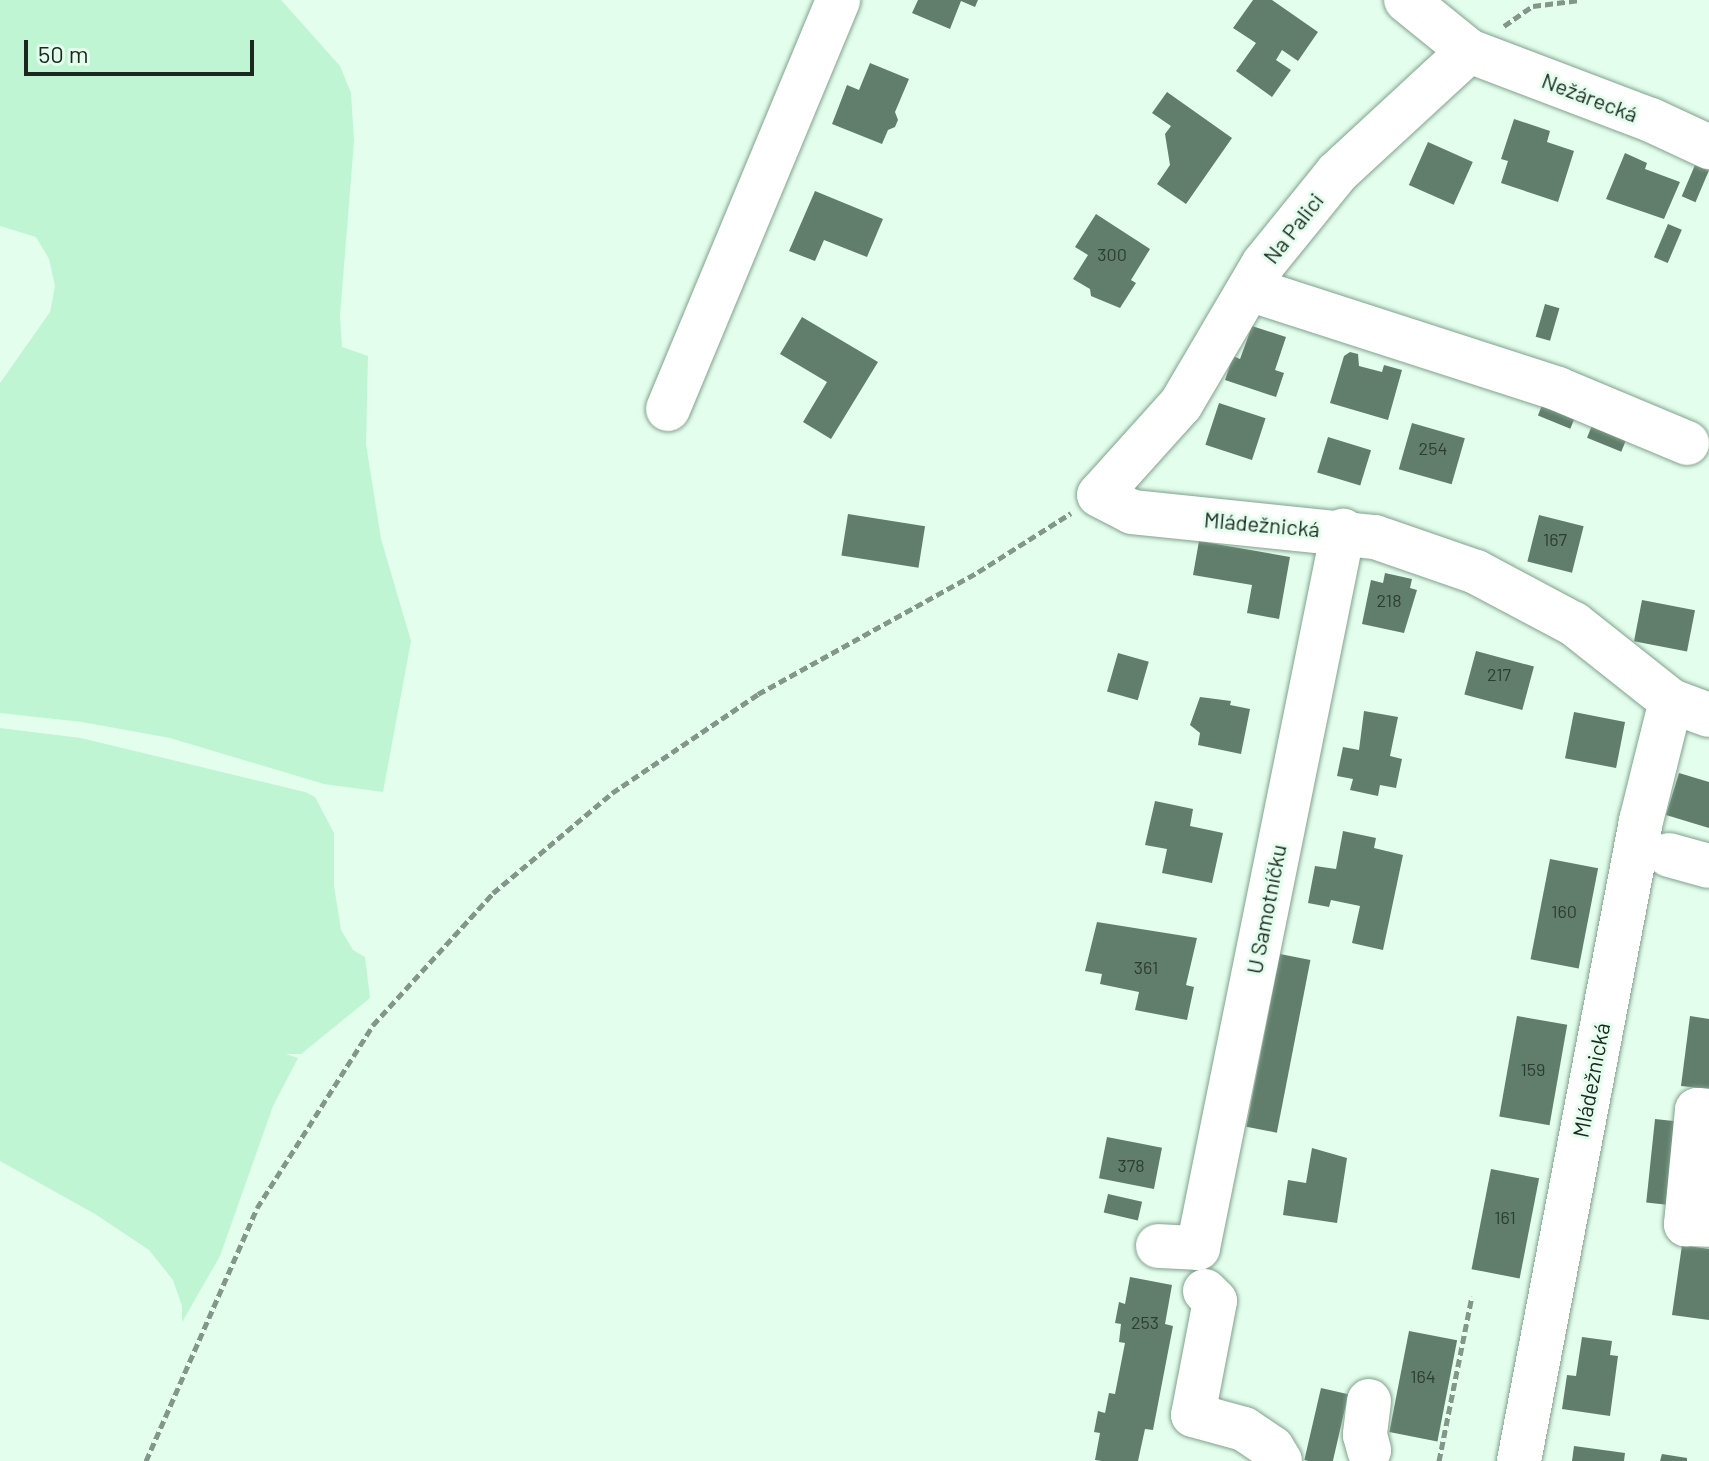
<!DOCTYPE html>
<meta charset="utf-8">
<style>
body{margin:0}
#map{position:relative;width:1709px;height:1461px;overflow:hidden;background:#e3feed;font-family:Barlow,sans-serif}
div>[style]{position:absolute}
.green>*{inset:0;background:#c0f5d3}
.building>*{inset:0;background:#607e6b;transform-origin:0 0}
.path>*{height:5px;margin-top:-2.5px;transform-origin:0;background:repeating-linear-gradient(90deg,#829689 0 8px,transparent 0 12px)}
.roads{filter:drop-shadow(0 0 2px #82a18d) drop-shadow(0 0 2px #82a18d)}
.minor>*{height:44px;margin:-22px;padding:0 22px;transform-origin:22px;border-radius:22px;background:#fff}
span{translate:-50% -50%;white-space:nowrap;text-align:center;line-height:1.15;-webkit-text-stroke:6px #e3feed;paint-order:stroke}
.number-label{font-size:18px;color:#2c3e33}
.number-label span{-webkit-text-stroke-width:0}
.street-label{font-size:22px;color:#1b2820}
.scale{position:absolute;left:24px;top:40px;width:230px;height:36px;box-sizing:border-box;border:4px solid #1b2820;border-top:0;padding-left:10px;font-size:24px;line-height:28px;white-space:nowrap;color:#1b2820;-webkit-text-stroke:6px #e3feed;paint-order:stroke}
</style>
<div id="map">
<div class="green">
<div style="clip-path:polygon(0 0,281px 0,340px 66px,351px 93px,354px 141px,340px 316px,342px 347px,368px 356px,366px 444px,381px 539px,411px 641px,383px 792px,324px 784px,170px 738px,82px 722px,0 713px,0 383px,50px 312px,55px 286px,49px 259px,36px 237px,0 226px)"></div>
<div style="clip-path:polygon(0 728px,81px 738px,305px 792px,315px 797px,334px 833px,334px 886px,341px 930px,353px 950px,365px 957px,370px 998px,301px 1054px,286px 1054px,298px 1058px,273px 1106px,220px 1256px,182px 1322px,182px 1306px,173px 1280px,149px 1250px,95px 1214px,0 1161px)"></div>
</div>
<div class="building">
<div style="clip-path:polygon(918px 0,978px 0,975px 7px,961px 1px,950px 29px,912px 13px)"></div>
<div style="clip-path:polygon(1253px 0,1272px 0,1318px 32px,1298px 61px,1282px 50px,1276px 60px,1291px 70px,1272px 97px,1236px 71px,1256px 43px,1233px 28px)"></div>
<div style="clip-path:polygon(870px 63px,909px 79px,895px 112px,898px 120px,895px 127px,888px 130px,882px 144px,832px 124px,847px 85px,859px 90px)"></div>
<div style="clip-path:polygon(1167px 92px,1232px 138px,1186px 204px,1157px 184px,1170px 165px,1165px 134px,1171px 126px,1152px 113px)"></div>
<div style="clip-path:polygon(1514px 119px,1550px 131px,1547px 142px,1574px 151px,1558px 202px,1501px 183px,1508px 161px,1501px 159px)"></div>
<div style="left:1428px;top:142px;width:49px;height:47px;rotate:24deg"></div>
<div style="clip-path:polygon(1625px 153px,1647px 163px,1645px 169px,1680px 182px,1664px 219px,1606px 199px)"></div>
<div style="left:1695px;top:165px;width:15px;height:34px;rotate:23deg"></div>
<div style="clip-path:polygon(815px 191px,883px 219px,867px 257px,824px 240px,815px 261px,789px 251px)"></div>
<div style="clip-path:polygon(1096px 214px,1150px 249px,1131px 280px,1136px 283px,1120px 308px,1091px 296px,1090px 289px,1073px 279px,1088px 255px,1075px 247px)"></div>
<div style="left:1668px;top:224px;width:15px;height:36px;rotate:23deg"></div>
<div style="left:1545px;top:304px;width:15px;height:34px;rotate:16deg"></div>
<div style="clip-path:polygon(802px 317px,878px 362px,831px 439px,803px 422px,827px 382px,780px 354px)"></div>
<div style="clip-path:polygon(1252px 326px,1286px 337px,1275px 370px,1284px 373px,1276px 397px,1225px 380px,1233px 356px,1240px 359px)"></div>
<div style="clip-path:polygon(1350px 352px,1358px 354px,1359px 366px,1382px 372px,1384px 365px,1402px 370px,1388px 420px,1330px 403px,1344px 356px)"></div>
<div style="left:1545px;top:398px;width:35px;height:19px;rotate:22deg"></div>
<div style="left:1219px;top:403px;width:49px;height:44px;rotate:18deg"></div>
<div style="left:1412px;top:423px;width:55px;height:48px;rotate:16deg"></div>
<div style="left:1593px;top:423px;width:37px;height:16px;rotate:22deg"></div>
<div style="left:1328px;top:437px;width:45px;height:37px;rotate:17deg"></div>
<div style="left:848px;top:514px;width:78px;height:42px;rotate:9deg"></div>
<div style="left:1539px;top:515px;width:46px;height:48px;rotate:14deg"></div>
<div style="clip-path:polygon(1199px 541px,1290px 557px,1279px 619px,1247px 613px,1252px 585px,1193px 575px)"></div>
<div style="clip-path:polygon(1385px 573px,1412px 579px,1410px 588px,1417px 590px,1404px 633px,1362px 624px,1371px 580px,1383px 583px)"></div>
<div style="left:1642px;top:600px;width:54px;height:42px;rotate:11deg"></div>
<div style="left:1476px;top:651px;width:60px;height:45px;rotate:15deg"></div>
<div style="left:1118px;top:653px;width:32px;height:40px;rotate:16deg"></div>
<div style="clip-path:polygon(1200px 697px,1231px 701px,1230px 705px,1250px 709px,1241px 754px,1198px 745px,1200px 733px,1190px 725px)"></div>
<div style="clip-path:polygon(1364px 711px,1398px 717px,1390px 756px,1402px 759px,1396px 788px,1380px 785px,1378px 796px,1350px 790px,1353px 779px,1337px 776px,1343px 747px,1359px 750px)"></div>
<div style="left:1574px;top:712px;width:52px;height:47px;rotate:11deg"></div>
<div style="clip-path:polygon(1679px 773px,1709px 782px,1709px 828px,1666px 815px)"></div>
<div style="clip-path:polygon(1155px 801px,1193px 809px,1190px 826px,1223px 833px,1212px 883px,1162px 873px,1167px 849px,1145px 845px)"></div>
<div style="clip-path:polygon(1343px 831px,1376px 838px,1374px 848px,1403px 855px,1383px 950px,1352px 943px,1360px 906px,1331px 900px,1329px 907px,1308px 903px,1315px 866px,1336px 869px)"></div>
<div style="left:1550px;top:859px;width:49px;height:102px;rotate:11deg"></div>
<div style="clip-path:polygon(1097px 922px,1197px 938px,1186px 985px,1194px 987px,1187px 1020px,1135px 1010px,1139px 992px,1100px 984px,1102px 974px,1085px 971px)"></div>
<div style="left:1280px;top:954px;width:31px;height:176px;rotate:11deg"></div>
<div style="left:1517px;top:1016px;width:51px;height:102px;rotate:10deg"></div>
<div style="clip-path:polygon(1690px 1016px,1709px 1019px,1709px 1089px,1681px 1086px)"></div>
<div style="left:1655px;top:1119px;width:30px;height:84px;rotate:6deg"></div>
<div style="left:1107px;top:1137px;width:56px;height:42px;rotate:11deg"></div>
<div style="clip-path:polygon(1312px 1148px,1347px 1158px,1337px 1223px,1283px 1215px,1288px 1180px,1306px 1183px)"></div>
<div style="left:1491px;top:1169px;width:49px;height:102px;rotate:11deg"></div>
<div style="left:1108px;top:1194px;width:35px;height:19px;rotate:13deg"></div>
<div style="clip-path:polygon(1682px 1245px,1709px 1249px,1709px 1320px,1672px 1315px)"></div>
<div style="clip-path:polygon(1130px 1277px,1172px 1285px,1165px 1324px,1173px 1326px,1153px 1430px,1145px 1429px,1138px 1461px,1102px 1461px,1095px 1460px,1100px 1433px,1094px 1432px,1098px 1411px,1105px 1413px,1109px 1393px,1115px 1394px,1125px 1343px,1119px 1342px,1121px 1324px,1115px 1323px,1119px 1302px,1125px 1304px)"></div>
<div style="left:1409px;top:1331px;width:49px;height:103px;rotate:11deg"></div>
<div style="clip-path:polygon(1582px 1337px,1612px 1341px,1610px 1355px,1618px 1356px,1610px 1416px,1562px 1409px,1567px 1375px,1576px 1376px)"></div>
<div style="left:1321px;top:1388px;width:28px;height:74px;rotate:13deg"></div>
<div style="clip-path:polygon(1574px 1446px,1625px 1453px,1624px 1461px,1572px 1461px)"></div>
<div style="clip-path:polygon(1662px 1454px,1687px 1458px,1687px 1461px,1660px 1461px)"></div>
</div>
<div class="path">
<div style="left:1504px;top:26px;width:35px;rotate:-35deg"></div>
<div style="left:1533px;top:6px;width:47px;rotate:-7.3deg"></div>
<div style="left:146px;top:1461px;width:276px;rotate:-66.3deg"></div>
<div style="left:257px;top:1208px;width:217px;rotate:-57.6deg"></div>
<div style="left:373px;top:1025px;width:178px;rotate:-47.7deg"></div>
<div style="left:493px;top:893px;width:155px;rotate:-40deg"></div>
<div style="left:612px;top:793px;width:176px;rotate:-34.1deg"></div>
<div style="left:758px;top:694px;width:252px;rotate:-29deg"></div>
<div style="left:978px;top:572px;width:110px;rotate:-32.4deg"></div>
<div style="left:1439px;top:1461px;width:168px;rotate:-78.7deg"></div>
</div>
<div class="roads">
<div class="minor">
<div style="left:1406px;top:0;width:81px;rotate:39deg"></div>
<div style="left:1469px;top:51px;width:195px;rotate:20.8deg"></div>
<div style="left:1651px;top:120px;width:64px;rotate:25deg"></div>
<div style="left:1469px;top:51px;width:180px;rotate:137.3deg"></div>
<div style="left:1337px;top:173px;width:116px;rotate:129deg"></div>
<div style="left:1264px;top:263px;width:164px;rotate:120.5deg"></div>
<div style="left:1181px;top:404px;width:122px;rotate:132deg"></div>
<div style="left:1099px;top:495px;width:37px;rotate:27deg"></div>
<div style="left:1132px;top:512px;width:244px;rotate:5.9deg"></div>
<div style="left:1375px;top:537px;width:107px;rotate:19.1deg"></div>
<div style="left:1476px;top:572px;width:111px;rotate:28deg"></div>
<div style="left:1574px;top:624px;width:124px;rotate:38.4deg"></div>
<div style="left:1671px;top:701px;width:40px;rotate:20.2deg"></div>
<div style="left:1249px;top:289px;width:325px;rotate:17.9deg"></div>
<div style="left:1558px;top:389px;width:140px;rotate:22.7deg"></div>
<div style="left:668px;top:409px;width:443px;rotate:-67.4deg"></div>
<div style="left:1669px;top:855px;width:41px;rotate:15.4deg"></div>
<div style="left:1709px;top:1111px;width:12px;rotate:-175deg"></div>
<div style="left:1697px;top:1110px;width:115px;rotate:95.5deg"></div>
<div style="left:1686px;top:1224px;width:23px;rotate:2deg"></div>
<div style="left:1158px;top:1246px;width:40px;rotate:2.9deg"></div>
<div style="left:1198px;top:1248px;width:732px;rotate:-78.57deg"></div>
<div style="left:1205px;top:1291px;width:14px;rotate:45deg"></div>
<div style="left:1215px;top:1301px;width:116px;rotate:100.9deg"></div>
<div style="left:1193px;top:1415px;width:53px;rotate:15.4deg"></div>
<div style="left:1244px;top:1429px;width:34px;rotate:34deg"></div>
<div style="left:1272px;top:1448px;width:15px;rotate:58deg"></div>
<div style="left:1369px;top:1401px;width:34px;rotate:97deg"></div>
<div style="left:1365px;top:1435px;width:16px;rotate:75deg"></div>
<div style="left:1519px;top:1461px;width:652px;rotate:-79.21deg"></div>
<div style="left:1641px;top:821px;width:124px;rotate:-76deg"></div>
</div>
</div>
<div class="number-label">
<span style="left:1112px;top:254px">300</span>
<span style="left:1433px;top:448px">254</span>
<span style="left:1555px;top:539px">167</span>
<span style="left:1389px;top:600px">218</span>
<span style="left:1499px;top:674px">217</span>
<span style="left:1564px;top:911px">160</span>
<span style="left:1146px;top:967px">361</span>
<span style="left:1533px;top:1069px">159</span>
<span style="left:1131px;top:1165px">378</span>
<span style="left:1505px;top:1217px">161</span>
<span style="left:1145px;top:1322px">253</span>
<span style="left:1423px;top:1376px">164</span>
</div>
<div class="street-label">
<span style="left:1590px;top:97px;rotate:21deg">Nežárecká</span>
<span style="left:1293px;top:228px;rotate:-52deg">Na Palici</span>
<span style="left:1262px;top:524px;rotate:5deg">Mládežnická</span>
<span style="left:1266px;top:909px;rotate:-79deg">U Samotníčku</span>
<span style="left:1591px;top:1080px;rotate:-79deg">Mládežnická</span>
</div>
<div class="scale">50 m</div>
</div>
